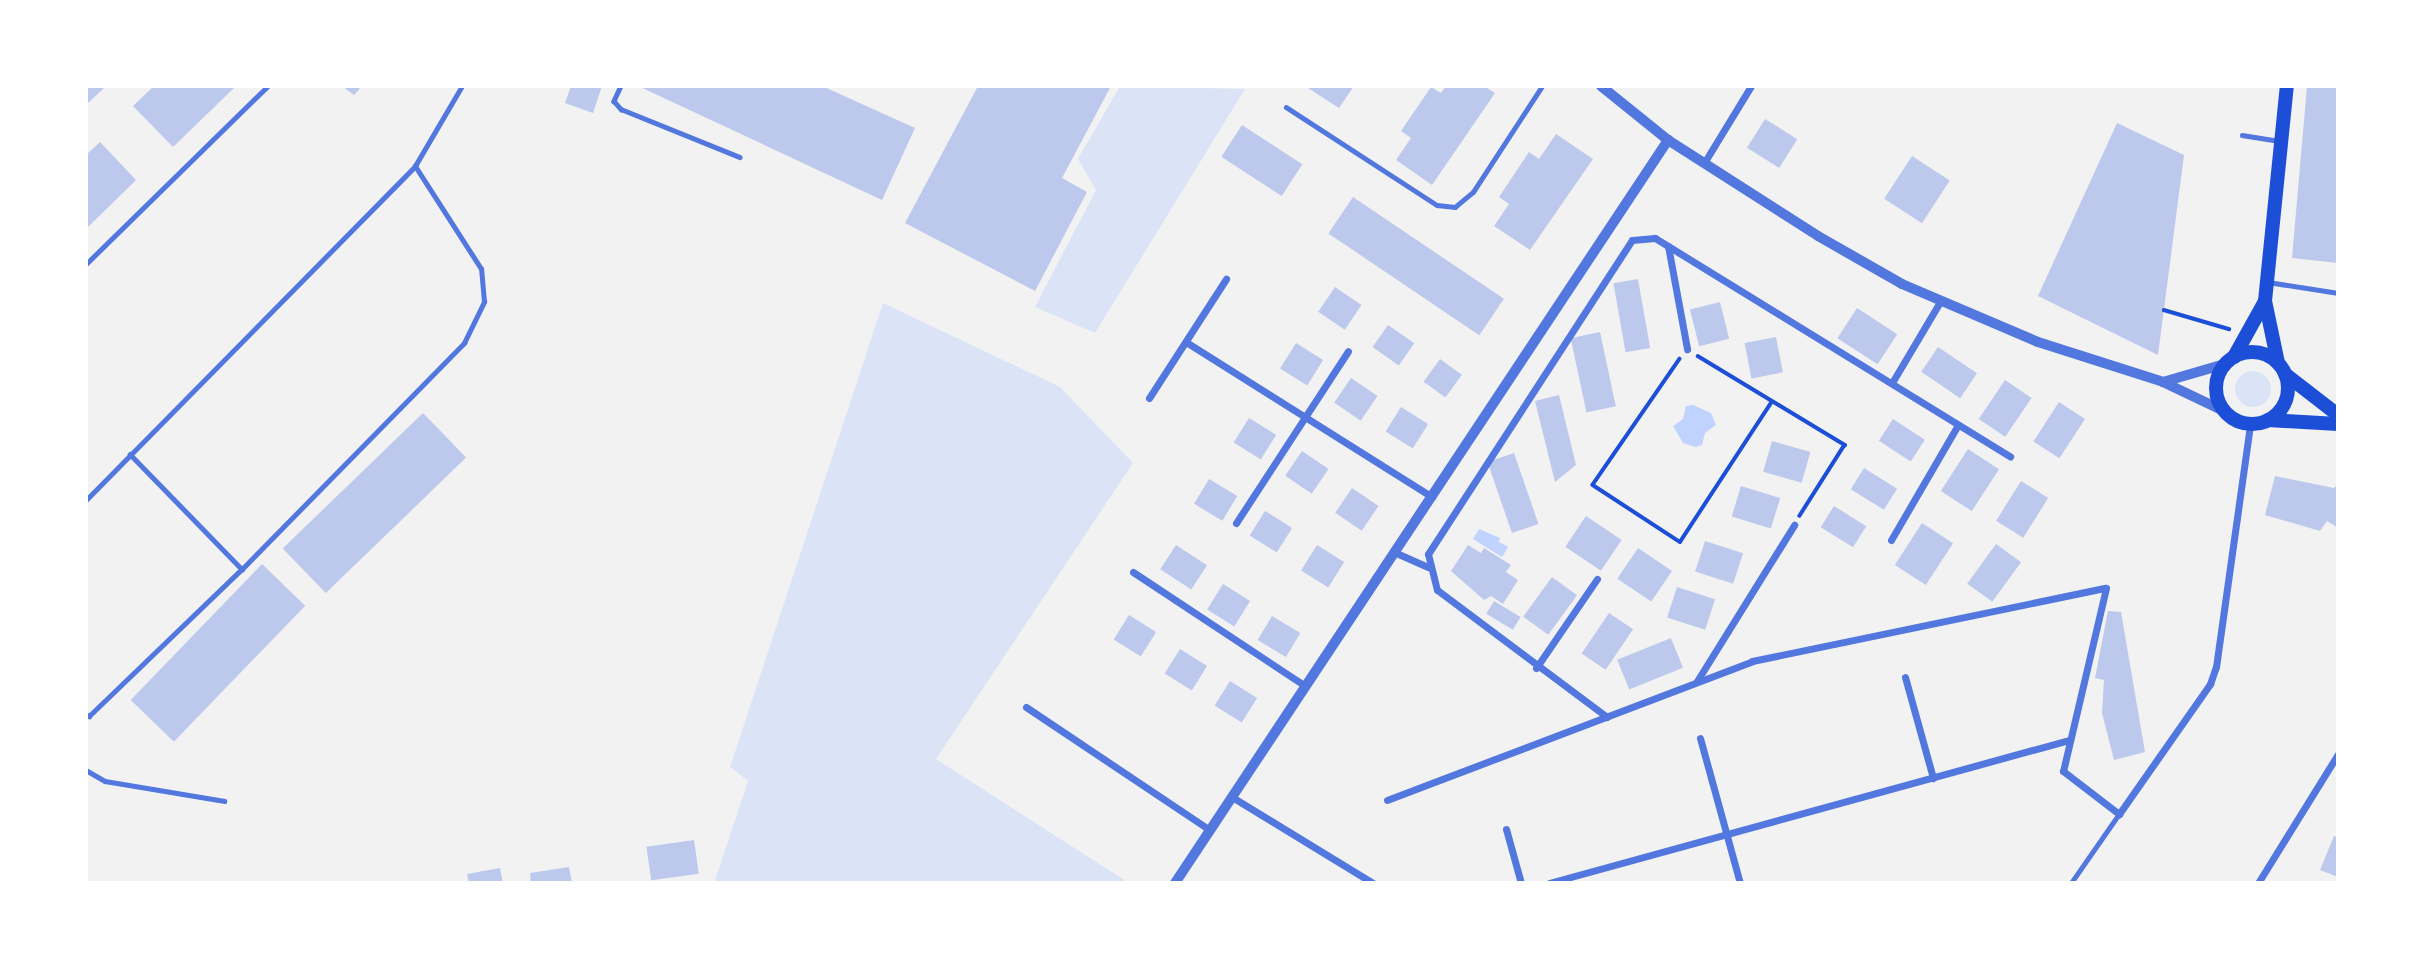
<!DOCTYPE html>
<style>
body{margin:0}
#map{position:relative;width:2424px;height:969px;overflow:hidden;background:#f2f2f2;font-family:Quicksand,sans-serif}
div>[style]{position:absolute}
.green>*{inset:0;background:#dbe4f7}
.round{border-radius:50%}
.water>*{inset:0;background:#bfd3fe}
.building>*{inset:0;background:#bdc9ec;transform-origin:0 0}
.path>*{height:3.5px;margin:-1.75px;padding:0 1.75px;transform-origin:1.75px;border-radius:1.75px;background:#1d4ed8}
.service>*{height:4.5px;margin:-2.25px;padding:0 2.25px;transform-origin:2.25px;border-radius:2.25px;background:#5277de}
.minor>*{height:7px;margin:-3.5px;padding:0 3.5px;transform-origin:3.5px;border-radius:3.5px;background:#5277de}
.tertiary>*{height:10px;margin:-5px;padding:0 5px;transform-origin:5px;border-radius:5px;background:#5277de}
.primary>*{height:14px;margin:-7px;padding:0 7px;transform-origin:7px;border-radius:7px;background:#1d4ed8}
.primary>.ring{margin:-7px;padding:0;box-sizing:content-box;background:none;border:14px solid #1d4ed8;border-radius:50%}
span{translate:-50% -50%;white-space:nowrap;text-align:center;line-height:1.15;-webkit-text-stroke:5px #fff;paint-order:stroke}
.frame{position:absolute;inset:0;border:88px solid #fff;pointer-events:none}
</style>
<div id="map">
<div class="green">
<div style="clip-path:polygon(1120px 86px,1245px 89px,1095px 333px,1035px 307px,1096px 190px,1078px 159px)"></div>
<div style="clip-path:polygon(883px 303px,1060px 387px,1133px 463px,936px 759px,1129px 883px,714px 883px,748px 781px,730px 767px)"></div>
<div class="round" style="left:2235px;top:371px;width:36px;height:36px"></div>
</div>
<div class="water">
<div style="clip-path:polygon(1693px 405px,1711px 413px,1716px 425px,1705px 433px,1702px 445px,1695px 447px,1683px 443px,1673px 426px,1683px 419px,1686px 406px)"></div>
<div style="clip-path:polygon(1479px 529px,1500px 538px,1499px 542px,1508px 547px,1502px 557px,1473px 539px)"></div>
</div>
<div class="building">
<div style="clip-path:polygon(86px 86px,106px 86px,86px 105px)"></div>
<div style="clip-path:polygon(154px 86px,236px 86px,173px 147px,133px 106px)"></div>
<div style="clip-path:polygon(342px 86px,362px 86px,354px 95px)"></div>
<div style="clip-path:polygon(571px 86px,602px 86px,593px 113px,565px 103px)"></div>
<div style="clip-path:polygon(638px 86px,822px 86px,915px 128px,882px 200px)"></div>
<div style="clip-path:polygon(978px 86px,1111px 86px,1062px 178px,1087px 192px,1035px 291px,905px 223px)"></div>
<div style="clip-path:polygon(1305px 86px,1354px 86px,1339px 108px)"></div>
<div style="clip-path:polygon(1446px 86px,1484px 86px,1495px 93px,1432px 185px,1396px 160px,1411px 138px,1401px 131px,1431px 87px,1441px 93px)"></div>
<div style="clip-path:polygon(2307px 86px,2338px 86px,2338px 263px,2292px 258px)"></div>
<div style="left:1765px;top:119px;width:38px;height:34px;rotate:32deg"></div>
<div style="clip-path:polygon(2117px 123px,2184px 155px,2158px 355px,2038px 296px)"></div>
<div style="left:1242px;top:125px;width:72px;height:38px;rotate:33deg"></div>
<div style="clip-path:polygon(1556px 134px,1593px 159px,1530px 250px,1494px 226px,1509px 204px,1499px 197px,1529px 152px,1539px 159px)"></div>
<div style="clip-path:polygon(100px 142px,136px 180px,86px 229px,86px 155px)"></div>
<div style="left:1912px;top:156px;width:45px;height:51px;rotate:33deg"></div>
<div style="left:1353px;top:197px;width:182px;height:44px;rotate:34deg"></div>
<div style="left:1638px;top:279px;width:70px;height:25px;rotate:80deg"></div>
<div style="left:1335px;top:287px;width:32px;height:30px;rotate:34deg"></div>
<div style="left:1720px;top:302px;width:38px;height:31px;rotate:76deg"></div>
<div style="left:1857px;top:308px;width:48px;height:36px;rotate:33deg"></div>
<div style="left:1388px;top:325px;width:32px;height:27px;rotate:35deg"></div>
<div style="left:1600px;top:332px;width:76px;height:30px;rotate:78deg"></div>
<div style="left:1776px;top:337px;width:36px;height:32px;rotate:79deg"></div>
<div style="left:1296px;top:343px;width:32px;height:30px;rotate:32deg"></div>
<div style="left:1938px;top:347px;width:47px;height:30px;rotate:34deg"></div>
<div style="left:1440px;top:359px;width:27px;height:28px;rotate:36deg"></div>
<div style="left:1351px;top:378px;width:32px;height:30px;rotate:34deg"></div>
<div style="left:2005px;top:380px;width:32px;height:47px;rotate:34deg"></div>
<div style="clip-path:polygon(1559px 395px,1576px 465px,1555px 482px,1535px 401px)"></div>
<div style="left:2059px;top:402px;width:31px;height:47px;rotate:33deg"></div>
<div style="left:1401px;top:407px;width:32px;height:29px;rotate:32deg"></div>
<div style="left:423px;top:413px;width:62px;height:195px;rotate:46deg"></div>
<div style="left:1249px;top:418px;width:32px;height:29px;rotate:32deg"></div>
<div style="left:1893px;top:419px;width:38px;height:26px;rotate:33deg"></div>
<div style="left:1772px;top:441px;width:40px;height:32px;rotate:16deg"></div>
<div style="left:1968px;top:449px;width:37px;height:50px;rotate:33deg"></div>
<div style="left:1302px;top:451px;width:32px;height:30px;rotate:34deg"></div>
<div style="left:1514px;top:453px;width:75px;height:28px;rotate:71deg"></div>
<div style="left:1864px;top:468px;width:39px;height:25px;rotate:32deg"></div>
<div style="clip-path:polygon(2275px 476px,2334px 488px,2338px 484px,2338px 528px,2327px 521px,2320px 531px,2265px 515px)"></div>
<div style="left:1209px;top:479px;width:33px;height:29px;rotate:31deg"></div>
<div style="left:2021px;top:481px;width:32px;height:47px;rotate:32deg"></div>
<div style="left:1741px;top:486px;width:41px;height:32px;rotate:17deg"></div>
<div style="left:1352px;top:488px;width:32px;height:30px;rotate:34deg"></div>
<div style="left:1834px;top:506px;width:38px;height:25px;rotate:32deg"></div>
<div style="left:1265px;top:511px;width:32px;height:29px;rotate:32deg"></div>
<div style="left:1586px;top:516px;width:43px;height:37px;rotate:34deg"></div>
<div style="left:1922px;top:523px;width:37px;height:50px;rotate:33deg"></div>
<div style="left:1705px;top:541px;width:40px;height:32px;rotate:18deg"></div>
<div style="left:1996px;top:544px;width:31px;height:49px;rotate:36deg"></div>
<div style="left:1176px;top:545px;width:37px;height:29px;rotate:33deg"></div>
<div style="left:1317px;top:545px;width:32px;height:30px;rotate:32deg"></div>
<div style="clip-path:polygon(1468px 545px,1481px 553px,1484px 548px,1511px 565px,1506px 572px,1518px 580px,1503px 604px,1491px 596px,1484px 600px,1451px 571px)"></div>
<div style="left:1638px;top:548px;width:41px;height:37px;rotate:34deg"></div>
<div style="left:262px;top:564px;width:60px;height:189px;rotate:44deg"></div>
<div style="left:1552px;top:577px;width:31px;height:49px;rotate:36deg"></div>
<div style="left:1223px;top:584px;width:32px;height:30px;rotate:32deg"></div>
<div style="left:1677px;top:587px;width:40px;height:32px;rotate:18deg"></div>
<div style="left:1494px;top:601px;width:31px;height:15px;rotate:31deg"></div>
<div style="clip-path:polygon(2108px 611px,2121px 612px,2145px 752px,2114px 760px,2102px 713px,2104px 680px,2095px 678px)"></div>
<div style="left:1609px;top:613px;width:29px;height:49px;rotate:34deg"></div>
<div style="left:1129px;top:615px;width:32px;height:29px;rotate:32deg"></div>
<div style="left:1272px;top:616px;width:33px;height:28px;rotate:31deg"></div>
<div style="left:1671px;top:638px;width:32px;height:58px;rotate:68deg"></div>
<div style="left:1180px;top:649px;width:32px;height:29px;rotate:32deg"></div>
<div style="left:1230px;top:681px;width:32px;height:29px;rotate:32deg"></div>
<div style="clip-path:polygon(2334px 836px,2338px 838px,2338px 877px,2320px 870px)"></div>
<div style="left:694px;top:840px;width:34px;height:48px;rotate:82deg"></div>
<div style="clip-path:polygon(569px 867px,572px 883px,531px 883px,530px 873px)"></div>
<div style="clip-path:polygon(500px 868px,503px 883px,469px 883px,467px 874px)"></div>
</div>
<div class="path">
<div style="left:2164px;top:310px;width:68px;rotate:16.3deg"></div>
<div style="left:1698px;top:356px;width:172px;rotate:31.2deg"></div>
<div style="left:1845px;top:445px;width:84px;rotate:122.4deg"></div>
<div style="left:1680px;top:359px;width:153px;rotate:124.6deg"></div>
<div style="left:1593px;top:485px;width:104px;rotate:33.2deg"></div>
<div style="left:1680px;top:542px;width:166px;rotate:-56.8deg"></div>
</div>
<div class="service">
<div style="left:621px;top:86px;width:17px;rotate:115deg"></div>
<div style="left:614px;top:101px;width:11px;rotate:49deg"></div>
<div style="left:621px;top:109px;width:128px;rotate:22deg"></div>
<div style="left:1286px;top:107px;width:180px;rotate:33deg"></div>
<div style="left:1437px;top:205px;width:18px;rotate:6deg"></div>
<div style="left:1455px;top:207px;width:23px;rotate:-40deg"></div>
<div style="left:1473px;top:192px;width:126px;rotate:-56.9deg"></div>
<div style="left:2242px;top:135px;width:36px;rotate:9deg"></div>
<div style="left:86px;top:264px;width:255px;rotate:-44.4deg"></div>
<div style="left:2268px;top:282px;width:71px;rotate:8.9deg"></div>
<div style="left:130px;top:454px;width:161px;rotate:45.8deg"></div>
<div style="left:86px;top:500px;width:469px;rotate:-45.4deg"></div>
<div style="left:415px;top:166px;width:93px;rotate:-59.6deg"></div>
<div style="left:86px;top:714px;width:4px;rotate:34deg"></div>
<div style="left:89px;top:716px;width:212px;rotate:-43.9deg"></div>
<div style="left:242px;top:569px;width:317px;rotate:-45.5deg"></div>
<div style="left:464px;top:343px;width:46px;rotate:-64deg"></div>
<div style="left:484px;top:302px;width:33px;rotate:-95deg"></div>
<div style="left:481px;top:269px;width:122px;rotate:-122.7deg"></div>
<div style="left:86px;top:770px;width:22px;rotate:30deg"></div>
<div style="left:105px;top:781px;width:121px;rotate:9.5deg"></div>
<div style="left:2071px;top:883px;width:84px;rotate:-55.2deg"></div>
</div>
<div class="minor">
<div style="left:1704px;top:163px;width:90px;rotate:-58.6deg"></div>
<div style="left:1668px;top:246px;width:105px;rotate:79.5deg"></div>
<div style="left:1186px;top:342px;width:291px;rotate:32.2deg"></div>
<div style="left:1893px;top:381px;width:92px;rotate:-59.3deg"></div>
<div style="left:1149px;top:398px;width:142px;rotate:-57.1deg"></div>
<div style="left:1236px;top:523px;width:205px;rotate:-56.9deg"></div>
<div style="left:1891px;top:540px;width:133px;rotate:-59.8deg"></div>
<div style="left:1394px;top:552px;width:37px;rotate:24deg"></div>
<div style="left:1133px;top:572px;width:206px;rotate:33.5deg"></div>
<div style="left:1536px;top:668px;width:108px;rotate:-55.6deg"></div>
<div style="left:1905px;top:677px;width:105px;rotate:74.5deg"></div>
<div style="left:1697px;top:681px;width:184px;rotate:-58.1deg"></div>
<div style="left:1026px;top:707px;width:221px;rotate:33.8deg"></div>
<div style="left:1607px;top:717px;width:212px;rotate:-143.2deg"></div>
<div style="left:1437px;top:590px;width:37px;rotate:-104deg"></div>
<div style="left:1428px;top:554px;width:374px;rotate:-57deg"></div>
<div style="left:1632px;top:240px;width:23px;rotate:-5deg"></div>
<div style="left:1655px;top:238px;width:417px;rotate:31.6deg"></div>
<div style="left:1700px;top:738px;width:150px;rotate:74.6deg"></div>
<div style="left:1232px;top:797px;width:165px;rotate:31.4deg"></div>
<div style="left:1387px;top:800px;width:391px;rotate:-20.8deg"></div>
<div style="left:1752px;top:661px;width:361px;rotate:-11.7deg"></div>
<div style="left:2106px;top:588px;width:188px;rotate:103.2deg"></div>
<div style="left:2063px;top:771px;width:71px;rotate:37.5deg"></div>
<div style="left:2119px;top:814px;width:159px;rotate:-55deg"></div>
<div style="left:2210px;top:684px;width:18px;rotate:-71deg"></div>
<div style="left:2216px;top:667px;width:245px;rotate:-82deg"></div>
<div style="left:1506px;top:829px;width:56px;rotate:74.5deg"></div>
<div style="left:1549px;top:883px;width:539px;rotate:-15.38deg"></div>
<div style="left:2258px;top:883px;width:152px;rotate:-58.2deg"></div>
</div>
<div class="tertiary">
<div style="left:1601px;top:86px;width:86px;rotate:38.9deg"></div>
<div style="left:1668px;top:140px;width:178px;rotate:32.6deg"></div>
<div style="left:1818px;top:236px;width:97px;rotate:29.7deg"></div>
<div style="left:1902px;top:284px;width:148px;rotate:23.1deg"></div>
<div style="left:2038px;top:342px;width:131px;rotate:17.7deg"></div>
<div style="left:2163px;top:382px;width:68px;rotate:25.4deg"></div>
<div style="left:2163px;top:382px;width:65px;rotate:-16.2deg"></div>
<div style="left:1175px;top:883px;width:892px;rotate:-56.43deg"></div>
</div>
<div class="primary">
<div class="ring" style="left:2216px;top:352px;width:58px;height:58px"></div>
<div style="left:2234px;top:357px;width:64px;rotate:-61deg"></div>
<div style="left:2278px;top:363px;width:63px;rotate:-101.8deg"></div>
<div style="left:2265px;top:301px;width:216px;rotate:-84.2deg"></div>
<div style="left:2285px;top:374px;width:67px;rotate:37.7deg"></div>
<div style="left:2268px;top:420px;width:70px;rotate:3.3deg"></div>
</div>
<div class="frame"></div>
</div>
